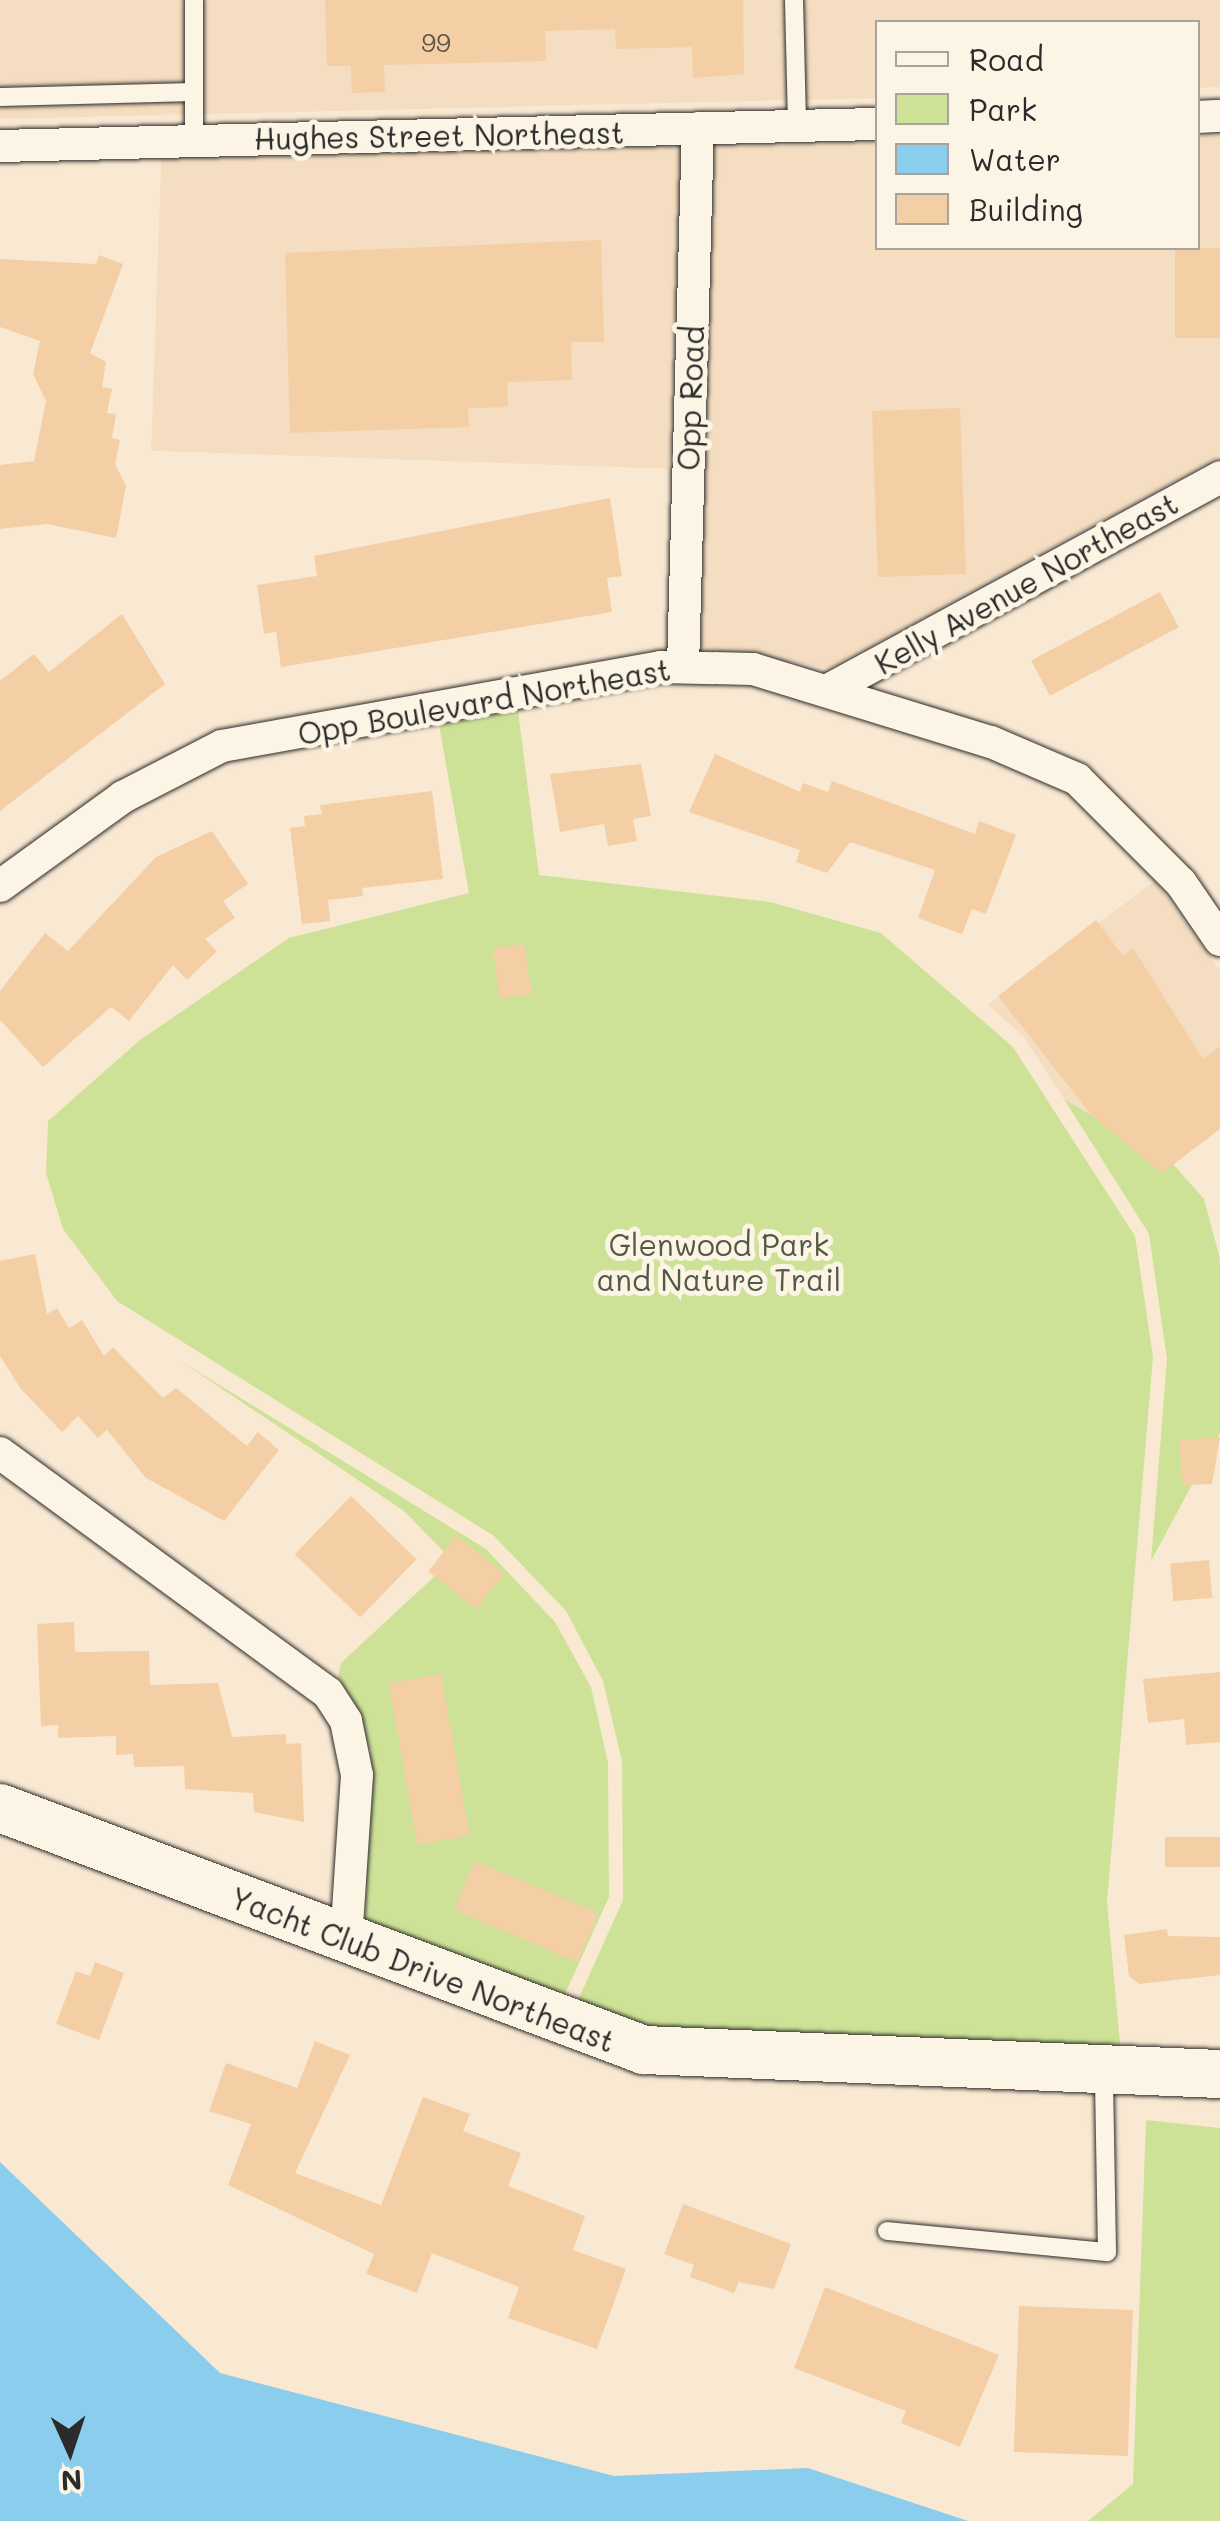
<!DOCTYPE html>
<style>
body{margin:0}
#map{position:relative;width:1220px;height:2521px;overflow:hidden;background:#fae9d2;font-family:Mali,sans-serif}
div>[style]{position:absolute}
.built>*{inset:0;background:#f4ddc1;transform-origin:0 0}
.green>*{inset:0;background:#cee297}
.water>*{inset:0;background:#8bcdec}
.building>*{inset:0;background:#f4cea4;transform-origin:0 0}
.roads{filter:drop-shadow(0 0 2px #2b2b2b) drop-shadow(0 0 2px #2b2b2b)}
.lane>*{height:18px;margin:-9px;padding:0 9px;transform-origin:9px;border-radius:9px;background:#fcf5e5}
.street>*{height:32px;margin:-16px;padding:0 16px;transform-origin:16px;border-radius:16px;background:#fcf5e5}
.secondary>*{height:48px;margin:-24px;padding:0 24px;transform-origin:24px;border-radius:24px;background:#fcf5e5}
span{translate:-50% -50%;white-space:nowrap;text-align:center;line-height:1.15;-webkit-text-stroke:10px #fcf5e5;paint-order:stroke}
.number-label{font-size:25px;color:#5d5449}
.number-label span{-webkit-text-stroke-width:0}
.street-label{font-size:30px;color:#2b2b2b}
.park-label{font-size:30px;color:#545946}
.legend{position:absolute;left:875px;top:20px;width:325px;height:230px;box-sizing:border-box;background:#fcf5e5;border:2px solid #a8a49b;margin:0;padding:12px 18px;list-style:none;font-size:30px;color:#2b2b2b}
.legend li{display:flex;align-items:center;gap:20px;height:50px}
.legend b{width:50px;border:2px solid #a8a49b}
.north{position:absolute;left:20px;top:2401px;width:100px;height:100px;-webkit-text-stroke:8px #fcf5e5;paint-order:stroke;rotate:177deg;font-size:28px;font-weight:700;line-height:40px;text-align:center;color:#2b2b2b}
.north::after{content:'';display:block;margin:auto;width:35px;height:45px;background:#2b2b2b;clip-path:polygon(50% 0,100% 100%,50% 72%,0 100%)}
</style>
<div id="map">
<div class="built">
<div style="clip-path:polygon(0 0,1220px 0,1220px 87px,1198px 88px,1198px 22px,878px 22px,877px 98px,0 119px)"></div>
<div style="clip-path:polygon(1220px 135px,1220px 456px,830px 668px,700px 649px,714px 147px,877px 143px,878px 248px,1198px 248px,1198px 136px)"></div>
<div style="left:681px;top:148px;width:321px;height:519px;rotate:92deg"></div>
<div style="clip-path:polygon(1155px 881px,1220px 971px,1220px 1123px,1173px 1165px,1064px 1099px,1024px 1037px,988px 1005px)"></div>
</div>
<div class="green">
<div style="clip-path:polygon(518px 711px,539px 875px,770px 902px,881px 933px,1013px 1047px,1135px 1236px,1153px 1357px,1107px 1902px,1121px 2054px,766px 2049px,570px 2018px,623px 1900px,622px 1761px,603px 1681px,566px 1611px,494px 1536px,117px 1301px,63px 1229px,46px 1173px,48px 1121px,140px 1040px,289px 938px,469px 893px,439px 725px)"></div>
<div style="clip-path:polygon(1064px 1099px,1173px 1164px,1204px 1199px,1220px 1259px,1220px 1433px,1151px 1561px,1167px 1359px,1149px 1234px)"></div>
<div style="clip-path:polygon(182px 1362px,486px 1549px,555px 1622px,591px 1687px,608px 1763px,609px 1897px,560px 2005px,365px 1928px,371px 1750px,338px 1677px,341px 1663px,452px 1560px,404px 1511px)"></div>
<div style="clip-path:polygon(1146px 2120px,1220px 2128px,1220px 2521px,1088px 2521px,1133px 2484px)"></div>
</div>
<div class="water">
<div style="clip-path:polygon(0 2162px,220px 2373px,614px 2476px,808px 2468px,968px 2521px,0 2521px)"></div>
</div>
<div class="building">
<div style="clip-path:polygon(325px 0,743px 0,744px 74px,693px 78px,692px 47px,616px 49px,615px 29px,545px 31px,546px 61px,384px 65px,385px 92px,352px 93px,351px 66px,327px 66px)"></div>
<div style="clip-path:polygon(601px 240px,604px 342px,571px 342px,572px 380px,507px 382px,508px 407px,468px 408px,469px 427px,290px 433px,285px 253px)"></div>
<div style="left:1175px;top:248px;width:45px;height:90px"></div>
<div style="clip-path:polygon(99px 255px,123px 264px,90px 353px,106px 362px,102px 387px,112px 389px,107px 413px,116px 414px,112px 438px,120px 440px,115px 464px,126px 486px,116px 538px,47px 524px,0 529px,0 465px,34px 461px,46px 401px,33px 374px,40px 341px,0 327px,0 259px,96px 264px)"></div>
<div style="left:960px;top:408px;width:166px;height:88px;rotate:88deg"></div>
<div style="clip-path:polygon(610px 498px,622px 576px,607px 578px,612px 612px,281px 667px,276px 632px,264px 634px,257px 585px,317px 576px,314px 556px)"></div>
<div style="left:1160px;top:592px;width:40px;height:146px;rotate:62deg"></div>
<div style="clip-path:polygon(122px 614px,165px 684px,0 811px,0 681px,34px 654px,49px 672px)"></div>
<div style="clip-path:polygon(715px 754px,800px 792px,803px 783px,828px 792px,832px 781px,975px 834px,979px 821px,1016px 835px,986px 914px,972px 909px,962px 934px,918px 918px,935px 870px,850px 842px,827px 873px,796px 862px,800px 850px,689px 812px)"></div>
<div style="clip-path:polygon(641px 764px,651px 816px,633px 819px,637px 841px,608px 846px,604px 824px,560px 832px,550px 774px)"></div>
<div style="clip-path:polygon(432px 791px,443px 879px,362px 888px,363px 896px,328px 900px,330px 921px,302px 924px,290px 828px,305px 826px,304px 816px,322px 814px,320px 805px)"></div>
<div style="clip-path:polygon(212px 831px,248px 884px,223px 901px,235px 918px,205px 939px,217px 951px,187px 980px,173px 965px,129px 1021px,111px 1007px,43px 1067px,0 1020px,0 991px,45px 933px,68px 951px,156px 857px)"></div>
<div style="clip-path:polygon(1096px 920px,1123px 956px,1133px 948px,1203px 1059px,1220px 1046px,1220px 1129px,1162px 1173px,1092px 1116px,998px 996px)"></div>
<div style="left:524px;top:944px;width:50px;height:32px;rotate:81deg"></div>
<div style="clip-path:polygon(35px 1254px,47px 1314px,57px 1308px,69px 1328px,82px 1320px,104px 1356px,113px 1347px,163px 1398px,176px 1388px,247px 1446px,258px 1432px,279px 1450px,224px 1521px,146px 1478px,107px 1430px,98px 1438px,78px 1416px,62px 1432px,21px 1389px,0 1356px,0 1261px)"></div>
<div style="clip-path:polygon(1220px 1437px,1212px 1484px,1183px 1485px,1179px 1440px)"></div>
<div style="left:351px;top:1496px;width:91px;height:81px;rotate:44deg"></div>
<div style="left:456px;top:1536px;width:61px;height:45px;rotate:38deg"></div>
<div style="left:1209px;top:1560px;width:38px;height:39px;rotate:85deg"></div>
<div style="clip-path:polygon(74px 1622px,75px 1652px,149px 1651px,150px 1685px,218px 1683px,232px 1737px,286px 1734px,286px 1744px,301px 1743px,304px 1822px,254px 1812px,253px 1793px,185px 1789px,184px 1766px,134px 1767px,133px 1754px,116px 1755px,116px 1736px,58px 1738px,58px 1725px,41px 1726px,37px 1624px)"></div>
<div style="clip-path:polygon(1220px 1672px,1220px 1742px,1186px 1745px,1184px 1719px,1148px 1723px,1143px 1679px)"></div>
<div style="left:441px;top:1674px;width:164px;height:53px;rotate:80deg"></div>
<div style="left:1220px;top:1837px;width:30px;height:55px;rotate:90deg"></div>
<div style="left:475px;top:1861px;width:134px;height:53px;rotate:23deg"></div>
<div style="clip-path:polygon(1167px 1929px,1168px 1936px,1220px 1937px,1220px 1975px,1139px 1984px,1129px 1976px,1124px 1935px)"></div>
<div style="clip-path:polygon(95px 1962px,124px 1973px,99px 2040px,56px 2024px,76px 1971px,90px 1976px)"></div>
<div style="clip-path:polygon(315px 2041px,350px 2055px,295px 2173px,381px 2205px,423px 2097px,470px 2114px,463px 2131px,521px 2153px,508px 2186px,585px 2216px,573px 2250px,626px 2269px,597px 2349px,508px 2318px,519px 2287px,432px 2253px,417px 2293px,366px 2274px,374px 2254px,228px 2185px,251px 2124px,209px 2111px,226px 2063px,297px 2088px)"></div>
<div style="clip-path:polygon(683px 2204px,791px 2244px,774px 2289px,739px 2282px,734px 2293px,690px 2277px,694px 2265px,664px 2254px)"></div>
<div style="clip-path:polygon(825px 2287px,999px 2355px,960px 2447px,901px 2423px,906px 2411px,794px 2368px)"></div>
<div style="left:1019px;top:2306px;width:114px;height:146px;rotate:2deg"></div>
</div>
<div class="roads">
<div class="lane">
<div style="left:194px;top:0;width:141px;rotate:90deg"></div>
<div style="left:794px;top:0;width:126px;rotate:88.6deg"></div>
<div style="left:0;top:97px;width:194px;rotate:-1.5deg"></div>
<div style="left:887px;top:2231px;width:221px;rotate:5.5deg"></div>
<div style="left:1107px;top:2252px;width:179px;rotate:-91deg"></div>
</div>
<div class="street">
<div style="left:1198px;top:117px;width:22px;rotate:-3deg"></div>
<div style="left:0;top:146px;width:878px;rotate:-1.44deg"></div>
<div style="left:683px;top:667px;width:539px;rotate:-88.41deg"></div>
<div style="left:832px;top:688px;width:442px;rotate:-28.5deg"></div>
<div style="left:0;top:886px;width:152px;rotate:-35.9deg"></div>
<div style="left:123px;top:797px;width:111px;rotate:-27.3deg"></div>
<div style="left:222px;top:746px;width:446px;rotate:-10.2deg"></div>
<div style="left:661px;top:667px;width:92px;rotate:1.2deg"></div>
<div style="left:753px;top:669px;width:249px;rotate:17.1deg"></div>
<div style="left:991px;top:742px;width:94px;rotate:23.3deg"></div>
<div style="left:1077px;top:779px;width:147px;rotate:45deg"></div>
<div style="left:1181px;top:883px;width:69px;rotate:55.6deg"></div>
<div style="left:0;top:1453px;width:406px;rotate:36.2deg"></div>
<div style="left:328px;top:1693px;width:33px;rotate:57deg"></div>
<div style="left:346px;top:1721px;width:55px;rotate:78.5deg"></div>
<div style="left:357px;top:1775px;width:166px;rotate:93.8deg"></div>
</div>
<div class="secondary">
<div style="left:0;top:1808px;width:688px;rotate:20.6deg"></div>
<div style="left:644px;top:2050px;width:576px;rotate:2.39deg"></div>
</div>
</div>
<div class="number-label">
<span style="left:436px;top:42px">99</span>
</div>
<div class="street-label">
<span style="left:439px;top:135px;rotate:-1deg">Hughes Street Northeast</span>
<span style="left:690px;top:398px;rotate:-88deg">Opp Road</span>
<span style="left:1026px;top:583px;rotate:-29deg">Kelly Avenue Northeast</span>
<span style="left:484px;top:701px;rotate:-10deg">Opp Boulevard Northeast</span>
<span style="left:423px;top:1969px;rotate:21deg">Yacht Club Drive Northeast</span>
</div>
<div class="park-label">
<span style="left:719px;top:1261px">Glenwood Park<br>and Nature Trail</span>
</div>
<ul class="legend">
<li><b style="height:12px;background:#fcf5e5"></b>Road</li>
<li><b style="height:28px;background:#cee297"></b>Park</li>
<li><b style="height:28px;background:#8bcdec"></b>Water</li>
<li><b style="height:28px;background:#f4cea4"></b>Building</li>
</ul>
<div class="north">N</div>
</div>
